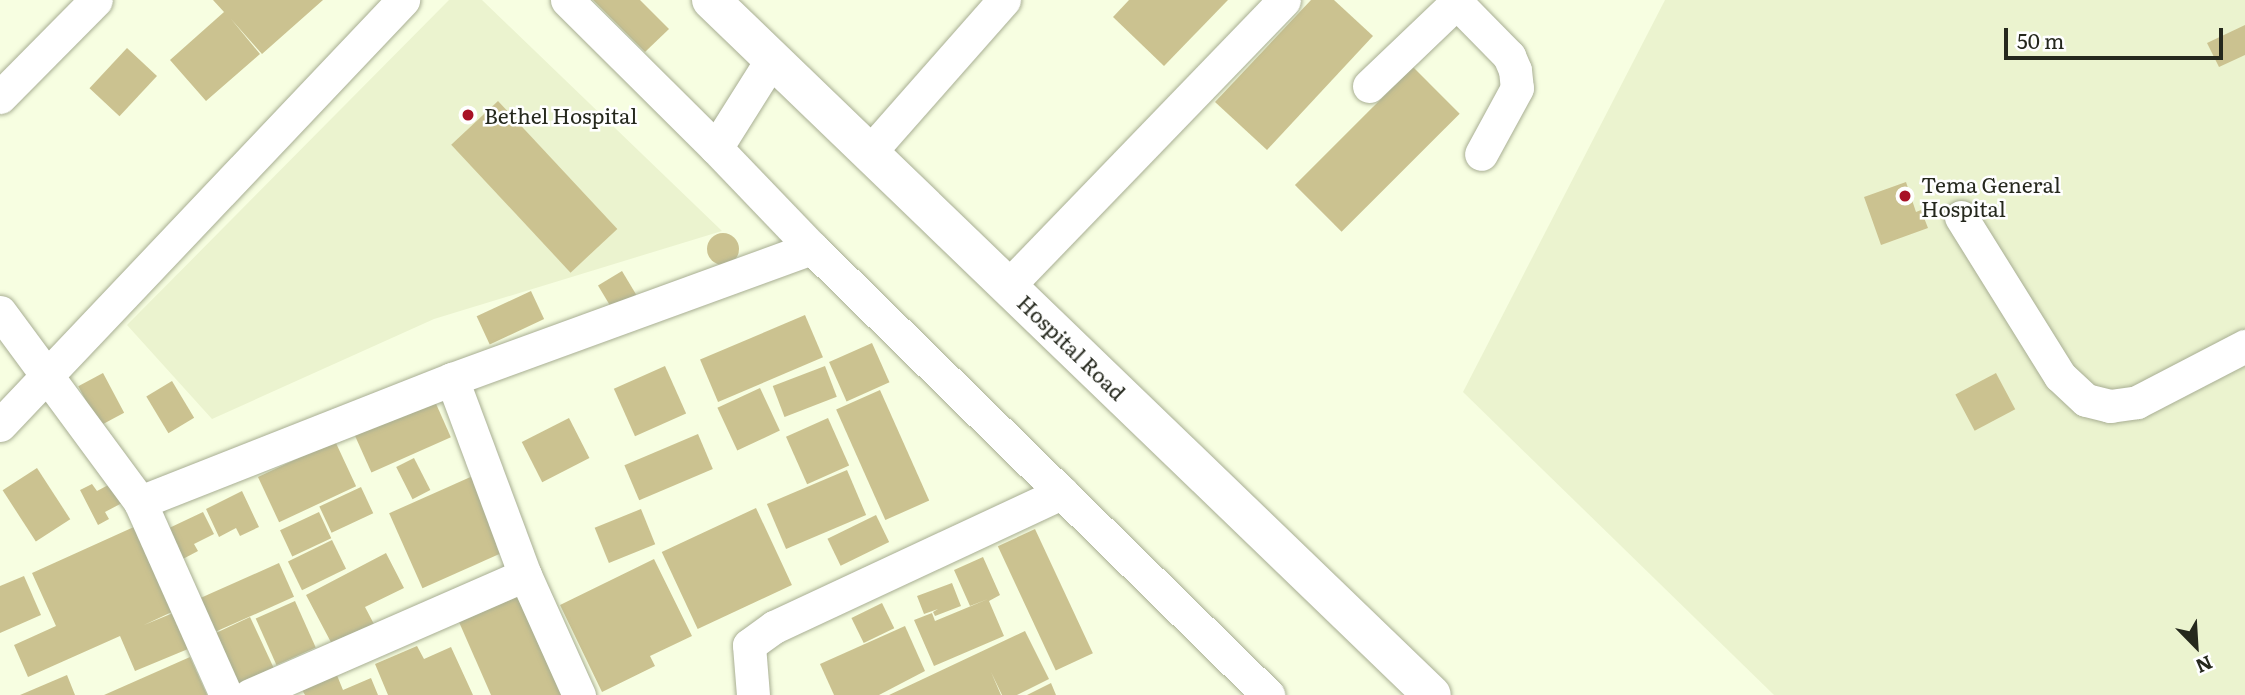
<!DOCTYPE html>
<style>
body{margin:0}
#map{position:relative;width:2245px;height:695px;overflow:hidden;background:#f7fee1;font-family:Literata,serif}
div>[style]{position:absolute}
.built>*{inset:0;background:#ebf3cf}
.building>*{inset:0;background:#cbc290;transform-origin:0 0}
.round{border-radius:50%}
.roads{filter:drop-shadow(0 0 2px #a8ae93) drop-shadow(0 0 2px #a8ae93)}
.minor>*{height:33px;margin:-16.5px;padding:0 16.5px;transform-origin:16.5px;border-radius:16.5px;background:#fff}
.major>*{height:38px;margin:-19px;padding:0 19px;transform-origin:19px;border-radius:19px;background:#fff}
.dots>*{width:19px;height:19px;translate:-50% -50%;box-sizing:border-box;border:4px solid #fff;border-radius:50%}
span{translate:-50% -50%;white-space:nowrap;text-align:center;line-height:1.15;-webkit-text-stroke:5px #fff;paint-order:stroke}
.poi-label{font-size:21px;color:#25281d}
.left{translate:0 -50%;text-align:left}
.street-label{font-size:21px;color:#25281d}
.north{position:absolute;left:2161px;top:611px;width:70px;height:70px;-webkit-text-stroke:5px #fff;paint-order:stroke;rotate:156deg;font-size:19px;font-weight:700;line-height:28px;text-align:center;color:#25281d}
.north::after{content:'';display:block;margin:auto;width:24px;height:32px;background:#25281d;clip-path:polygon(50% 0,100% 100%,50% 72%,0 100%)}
.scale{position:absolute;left:2004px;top:28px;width:219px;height:32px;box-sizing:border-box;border:4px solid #25281d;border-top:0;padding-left:9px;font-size:21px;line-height:24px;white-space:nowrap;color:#25281d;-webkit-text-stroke:5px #fff;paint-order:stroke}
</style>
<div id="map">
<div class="built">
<div style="clip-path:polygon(449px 0,482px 0,722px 231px,434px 319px,212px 419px,127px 325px)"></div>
<div style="clip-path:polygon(1665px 0,2245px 0,2245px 695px,1774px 695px,1463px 392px)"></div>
</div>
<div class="building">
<div style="clip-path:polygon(213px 0,323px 0,262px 54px,231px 19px,260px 54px,206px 101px,170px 60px,224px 12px)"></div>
<div style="clip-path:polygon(593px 0,640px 0,669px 29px,645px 52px)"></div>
<div style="clip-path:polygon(1129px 0,1228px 0,1164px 66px,1113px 17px)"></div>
<div style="clip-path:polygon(1311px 0,1334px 0,1373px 36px,1267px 150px,1215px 102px)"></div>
<div style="clip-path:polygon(2245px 25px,2245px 55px,2219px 67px,2207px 43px)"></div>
<div style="left:127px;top:48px;width:41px;height:55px;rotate:43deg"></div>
<div style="left:1413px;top:67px;width:66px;height:167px;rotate:45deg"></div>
<div style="left:498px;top:101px;width:175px;height:64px;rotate:47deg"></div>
<div style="clip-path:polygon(1906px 182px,1916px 212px,1921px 210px,1928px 228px,1881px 245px,1864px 197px)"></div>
<div class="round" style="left:707px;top:233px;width:32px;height:32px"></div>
<div style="left:622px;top:271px;width:35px;height:28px;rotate:59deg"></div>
<div style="left:531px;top:291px;width:31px;height:60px;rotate:65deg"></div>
<div style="left:805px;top:315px;width:46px;height:114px;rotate:67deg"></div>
<div style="left:872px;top:343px;width:43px;height:47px;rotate:66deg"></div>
<div style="left:665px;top:366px;width:52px;height:56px;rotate:66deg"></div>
<div style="left:825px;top:366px;width:33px;height:56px;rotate:69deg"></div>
<div style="left:103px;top:373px;width:45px;height:28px;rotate:62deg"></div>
<div style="left:1996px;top:373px;width:41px;height:46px;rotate:62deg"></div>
<div style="left:172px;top:381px;width:43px;height:30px;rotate:59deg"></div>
<div style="left:760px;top:388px;width:47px;height:47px;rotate:65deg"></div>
<div style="left:880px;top:390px;width:121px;height:48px;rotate:66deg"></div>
<div style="left:433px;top:397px;width:44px;height:87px;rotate:66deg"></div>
<div style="left:569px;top:418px;width:45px;height:53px;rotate:63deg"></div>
<div style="left:828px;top:418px;width:52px;height:46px;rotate:66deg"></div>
<div style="left:698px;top:434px;width:38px;height:80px;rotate:67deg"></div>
<div style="left:335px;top:441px;width:50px;height:85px;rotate:65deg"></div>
<div style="left:414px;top:458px;width:36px;height:20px;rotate:63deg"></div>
<div style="left:37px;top:468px;width:61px;height:41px;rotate:57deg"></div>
<div style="left:847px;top:470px;width:49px;height:87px;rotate:67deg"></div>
<div style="left:475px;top:475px;width:82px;height:94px;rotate:66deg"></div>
<div style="clip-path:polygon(112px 483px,122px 503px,105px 512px,109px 519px,98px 525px,80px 490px,92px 484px,97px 491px)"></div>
<div style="left:361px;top:487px;width:29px;height:46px;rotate:65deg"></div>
<div style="clip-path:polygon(242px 491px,259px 527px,240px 536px,236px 528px,219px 537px,206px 509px)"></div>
<div style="left:756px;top:508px;width:85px;height:104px;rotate:65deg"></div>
<div style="left:641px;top:509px;width:38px;height:50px;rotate:68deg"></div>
<div style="clip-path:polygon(203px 512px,214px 534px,194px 544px,198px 551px,181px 560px,167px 529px)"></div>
<div style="left:319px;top:512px;width:29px;height:43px;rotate:65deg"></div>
<div style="left:876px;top:515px;width:30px;height:54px;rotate:64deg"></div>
<div style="clip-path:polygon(136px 526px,174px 611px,144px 625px,173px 613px,188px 649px,135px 671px,120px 636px,28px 677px,14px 645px,56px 626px,32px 573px)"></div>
<div style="left:1035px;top:529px;width:137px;height:41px;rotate:65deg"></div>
<div style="left:332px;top:540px;width:32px;height:49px;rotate:64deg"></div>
<div style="clip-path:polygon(386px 553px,404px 588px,365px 607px,375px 626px,334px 648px,306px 595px)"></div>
<div style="clip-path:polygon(983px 557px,1000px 595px,989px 601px,1004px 636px,934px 666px,914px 620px,932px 613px,935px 621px,988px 599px,970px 606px,954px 570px)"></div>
<div style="clip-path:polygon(654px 559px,692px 636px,650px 656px,655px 666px,602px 692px,560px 605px)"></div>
<div style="left:279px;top:563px;width:37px;height:94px;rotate:66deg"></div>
<div style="clip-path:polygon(24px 576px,41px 615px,0 633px,0 586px)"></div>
<div style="clip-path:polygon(952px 583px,961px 606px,935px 616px,933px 612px,938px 609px,924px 614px,917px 596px)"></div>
<div style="clip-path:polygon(527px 592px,573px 695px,491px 695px,459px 622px)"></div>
<div style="left:295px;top:601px;width:51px;height:43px;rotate:66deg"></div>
<div style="left:882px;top:603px;width:28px;height:34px;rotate:64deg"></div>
<div style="left:250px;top:617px;width:59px;height:43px;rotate:65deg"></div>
<div style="clip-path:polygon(905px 626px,925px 671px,879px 695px,834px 695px,820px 664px)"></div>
<div style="clip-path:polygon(1025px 631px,1049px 679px,1017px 695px,1002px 695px,991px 672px,1001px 695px,889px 695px)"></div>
<div style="clip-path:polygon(417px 646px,424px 659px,451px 647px,473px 695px,388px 695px,375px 664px)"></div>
<div style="clip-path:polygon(190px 657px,207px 695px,104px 695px)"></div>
<div style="clip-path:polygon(336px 673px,343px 690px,371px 678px,378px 695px,305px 695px,301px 688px)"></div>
<div style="clip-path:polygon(67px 675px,75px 695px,20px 695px)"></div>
<div style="clip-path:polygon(1051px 683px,1056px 695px,1027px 695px)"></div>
</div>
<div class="roads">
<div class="minor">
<div style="left:567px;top:0;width:210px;rotate:44.8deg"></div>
<div style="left:1456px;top:2px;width:76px;rotate:45.5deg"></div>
<div style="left:1509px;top:56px;width:15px;rotate:67deg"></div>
<div style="left:1515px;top:70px;width:18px;rotate:84deg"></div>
<div style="left:1517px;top:88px;width:75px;rotate:118.6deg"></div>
<div style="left:772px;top:59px;width:105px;rotate:122.2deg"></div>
<div style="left:716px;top:148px;width:139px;rotate:46.2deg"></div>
<div style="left:812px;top:248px;width:639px;rotate:44.43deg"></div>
<div style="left:1369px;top:86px;width:124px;rotate:-43.7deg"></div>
<div style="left:0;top:97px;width:136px;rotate:-45.3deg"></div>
<div style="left:869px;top:153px;width:204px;rotate:-48.6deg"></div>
<div style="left:1961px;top:217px;width:187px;rotate:58.1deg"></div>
<div style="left:2060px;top:376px;width:35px;rotate:43deg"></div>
<div style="left:2086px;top:400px;width:25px;rotate:14deg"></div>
<div style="left:2110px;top:406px;width:27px;rotate:-8deg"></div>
<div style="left:2137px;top:402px;width:122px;rotate:-27.4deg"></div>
<div style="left:1008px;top:286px;width:397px;rotate:-46deg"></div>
<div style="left:0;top:312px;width:236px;rotate:53.6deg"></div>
<div style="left:140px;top:502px;width:211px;rotate:66deg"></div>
<div style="left:452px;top:379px;width:209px;rotate:69.6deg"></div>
<div style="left:525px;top:575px;width:132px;rotate:65.8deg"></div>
<div style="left:0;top:425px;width:586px;rotate:-46.52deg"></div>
<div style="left:140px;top:502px;width:335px;rotate:-21.5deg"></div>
<div style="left:452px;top:379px;width:383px;rotate:-20deg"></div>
<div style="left:250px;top:695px;width:300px;rotate:-23.6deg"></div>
<div style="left:753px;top:695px;width:50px;rotate:-94.6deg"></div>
<div style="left:749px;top:645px;width:31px;rotate:-36deg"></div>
<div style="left:774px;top:627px;width:318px;rotate:-25deg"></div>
</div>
<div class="major">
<div style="left:711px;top:0;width:1001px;rotate:43.95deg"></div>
</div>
</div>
<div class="dots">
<div style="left:468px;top:115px;background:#a81126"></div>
<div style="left:1905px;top:196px;background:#a81126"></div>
</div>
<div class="poi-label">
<span class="left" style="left:484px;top:115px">Bethel Hospital</span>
<span class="left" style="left:1921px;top:196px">Tema General<br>Hospital</span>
</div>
<div class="street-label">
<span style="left:1072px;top:347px;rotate:44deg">Hospital Road</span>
</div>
<div class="north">N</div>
<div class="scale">50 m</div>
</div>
